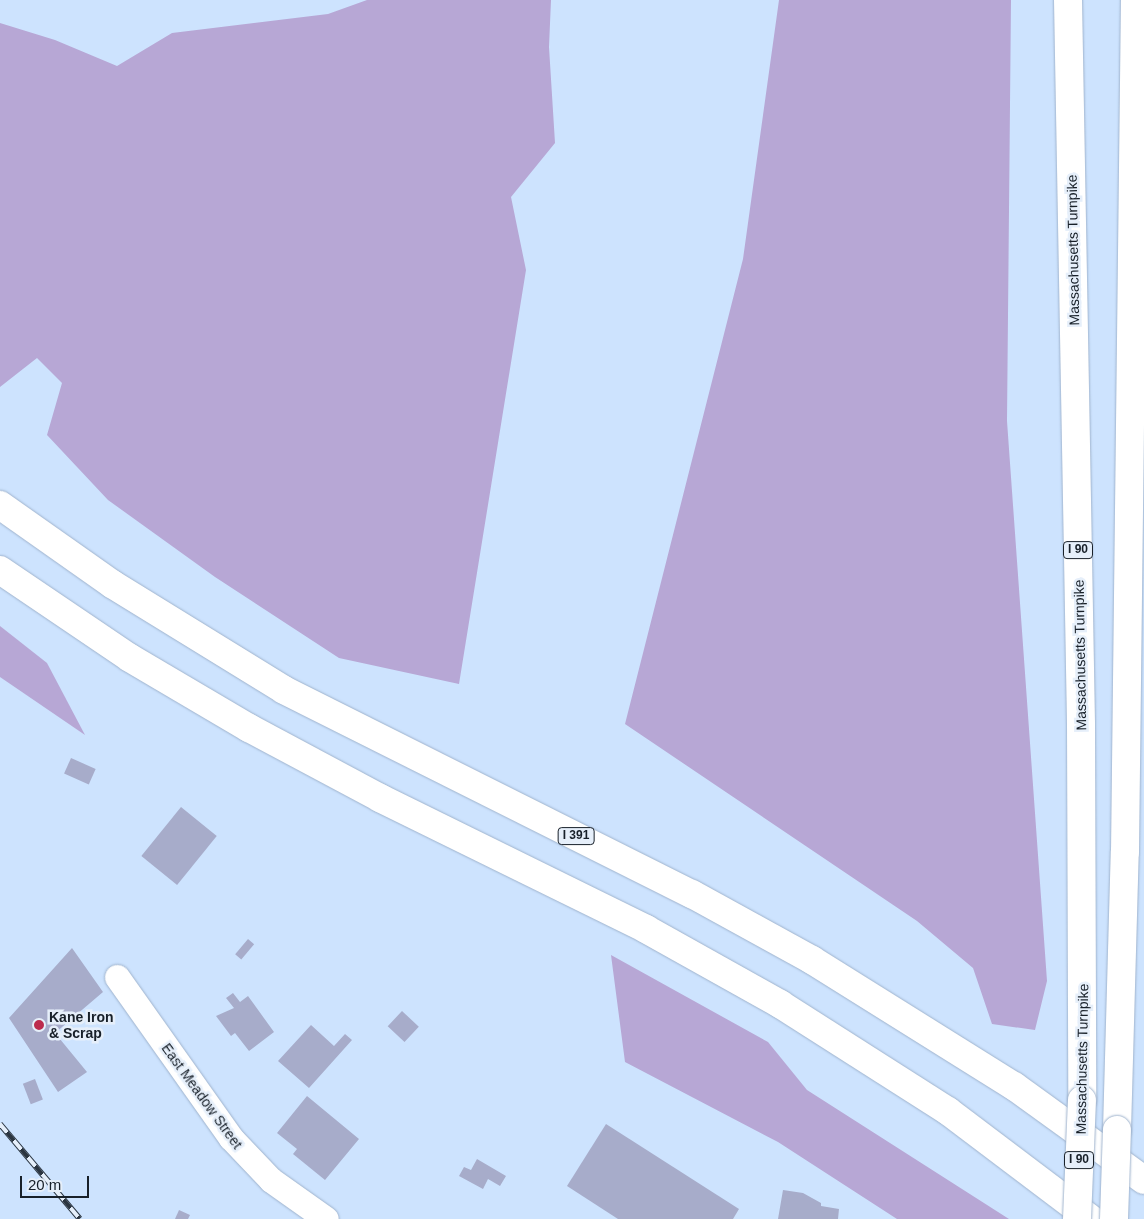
<!DOCTYPE html>
<style>
body{margin:0}
#map{position:relative;width:1144px;height:1219px;overflow:hidden;background:#cde3fe;font-family:Arial,sans-serif}
div>[style]{position:absolute}
.forest>*{inset:0;background:#b7a7d5}
.building>*{inset:0;background:#a7acca;transform-origin:0 0}
.roads{filter:drop-shadow(0 0 1px #9fb3cd) drop-shadow(0 0 1px #9fb3cd)}
.minor>*{height:25px;margin:-12.5px;padding:0 12.5px;transform-origin:12.5px;border-radius:12.5px;background:#fff}
.highway>*{height:28px;margin:-14px;padding:0 14px;transform-origin:14px;border-radius:14px;background:#fff}
.rail>*{height:5.5px;margin-top:-2.75px;transform-origin:0;background:repeating-linear-gradient(90deg,#e6effa 0 11px,#2b3540 0 22px);box-sizing:border-box;border-block:1px solid #2b3540}
.bridges{filter:drop-shadow(0 0 1px #9fb3cd) drop-shadow(0 0 1px #9fb3cd)}
.highway-bridge>*{height:28px;margin:-14px;padding:0 14px;transform-origin:14px;border-radius:14px;background:#fff}
.dots>*{width:14px;height:14px;translate:-50% -50%;box-sizing:border-box;border:2px solid #e6effa;border-radius:50%}
span{translate:-50% -50%;white-space:nowrap;text-align:center;line-height:1.15;-webkit-text-stroke:5px #e6effa;paint-order:stroke}
.shield-label span{padding:1px 4px;background:#e6effa;border:1px solid;border-radius:4px;-webkit-text-stroke-width:0}
.shield-label{font-size:12px;color:#182029;font-weight:700}
.street-label{font-size:14px;color:#182029}
.poi-label{font-size:14px;color:#182029;font-weight:700}
.left{translate:0 -50%;text-align:left}
.scale{position:absolute;left:20px;top:1176px;width:69px;height:22px;box-sizing:border-box;border:2px solid #182029;border-top:0;padding-left:6px;font-size:15px;line-height:18px;white-space:nowrap;color:#182029;-webkit-text-stroke:4px #e6effa;paint-order:stroke}
</style>
<div id="map">
<div class="forest">
<div style="clip-path:polygon(367px 0,551px 0,549px 47px,555px 143px,511px 197px,526px 270px,459px 684px,339px 658px,215px 577px,108px 500px,47px 435px,62px 383px,37px 358px,0 387px,0 23px,55px 40px,117px 66px,172px 33px,328px 14px)"></div>
<div style="clip-path:polygon(779px 0,1011px 0,1007px 421px,1047px 981px,1035px 1030px,992px 1024px,973px 968px,917px 921px,625px 724px,743px 259px)"></div>
<div style="clip-path:polygon(0 626px,47px 663px,85px 735px,0 677px)"></div>
<div style="clip-path:polygon(611px 955px,768px 1042px,807px 1090px,1009px 1219px,897px 1219px,778px 1142px,625px 1062px)"></div>
</div>
<div class="building">
<div style="left:71px;top:758px;width:27px;height:17px;rotate:24deg"></div>
<div style="left:181px;top:807px;width:46px;height:63px;rotate:39deg"></div>
<div style="left:248px;top:939px;width:8px;height:20px;rotate:40deg"></div>
<div style="clip-path:polygon(72px 948px,103px 992px,55px 1033px,87px 1072px,58px 1092px,9px 1018px)"></div>
<div style="clip-path:polygon(233px 993px,240px 1002px,248px 996px,274px 1032px,249px 1051px,235px 1033px,231px 1036px,216px 1016px,234px 1008px,226px 998px)"></div>
<div style="left:402px;top:1011px;width:23px;height:21px;rotate:43deg"></div>
<div style="clip-path:polygon(311px 1025px,334px 1046px,345px 1034px,352px 1040px,309px 1088px,278px 1061px)"></div>
<div style="left:35px;top:1079px;width:22px;height:13px;rotate:69deg"></div>
<div style="clip-path:polygon(307px 1096px,359px 1139px,325px 1180px,293px 1154px,297px 1149px,277px 1133px)"></div>
<div style="clip-path:polygon(606px 1124px,739px 1209px,733px 1219px,618px 1219px,567px 1186px)"></div>
<div style="clip-path:polygon(477px 1159px,506px 1176px,500px 1186px,488px 1179px,483px 1189px,459px 1176px,464px 1167px,471px 1170px)"></div>
<div style="clip-path:polygon(783px 1190px,803px 1193px,821px 1203px,821px 1206px,839px 1209px,838px 1219px,778px 1219px)"></div>
<div style="clip-path:polygon(179px 1210px,190px 1215px,188px 1219px,175px 1219px)"></div>
</div>
<div class="roads">
<div class="minor">
<div style="left:117px;top:977px;width:197px;rotate:54.7deg"></div>
<div style="left:231px;top:1138px;width:58px;rotate:46.4deg"></div>
<div style="left:271px;top:1180px;width:67px;rotate:35.3deg"></div>
</div>
<div class="highway">
<div style="left:1068px;top:0;width:725px;rotate:88.97deg"></div>
<div style="left:1081px;top:725px;width:375px;rotate:89.8deg"></div>
<div style="left:0;top:505px;width:137px;rotate:35.2deg"></div>
<div style="left:112px;top:584px;width:202px;rotate:31.6deg"></div>
<div style="left:284px;top:690px;width:456px;rotate:26.6deg"></div>
<div style="left:692px;top:894px;width:137px;rotate:28.8deg"></div>
<div style="left:812px;top:960px;width:238px;rotate:32deg"></div>
<div style="left:1014px;top:1086px;width:160px;rotate:35.9deg"></div>
<div style="left:0;top:570px;width:157px;rotate:34.1deg"></div>
<div style="left:130px;top:658px;width:138px;rotate:30.5deg"></div>
<div style="left:249px;top:728px;width:149px;rotate:28.1deg"></div>
<div style="left:380px;top:798px;width:297px;rotate:26.2deg"></div>
<div style="left:646px;top:929px;width:154px;rotate:29.2deg"></div>
<div style="left:780px;top:1004px;width:199px;rotate:32.5deg"></div>
<div style="left:948px;top:1111px;width:179px;rotate:37.1deg"></div>
<div style="left:1117px;top:1130px;width:278px;rotate:-88.4deg"></div>
<div style="left:1125px;top:852px;width:852px;rotate:-89.33deg"></div>
</div>
</div>
<div class="rail">
<div style="left:0;top:1124px;width:124px;rotate:49.9deg"></div>
</div>
<div class="bridges">
<div class="highway-bridge">
<div style="left:1077px;top:1219px;width:119px;rotate:-87.6deg"></div>
<div style="left:1114px;top:1219px;width:89px;rotate:-88.1deg"></div>
</div>
</div>
<div class="dots">
<div style="left:39px;top:1025px;background:#bc2b4d"></div>
</div>
<div class="shield-label">
<span style="left:1078px;top:550px">I 90</span>
<span style="left:576px;top:836px">I 391</span>
<span style="left:1079px;top:1160px">I 90</span>
</div>
<div class="street-label">
<span style="left:1073px;top:250px;rotate:-91deg">Massachusetts Turnpike</span>
<span style="left:1080px;top:655px;rotate:-91deg">Massachusetts Turnpike</span>
<span style="left:1082px;top:1059px;rotate:-89deg">Massachusetts Turnpike</span>
<span style="left:202px;top:1096px;rotate:54deg">East Meadow Street</span>
</div>
<div class="poi-label">
<span class="left" style="left:49px;top:1025px">Kane Iron<br>&amp; Scrap</span>
</div>
<div class="scale">20 m</div>
</div>
